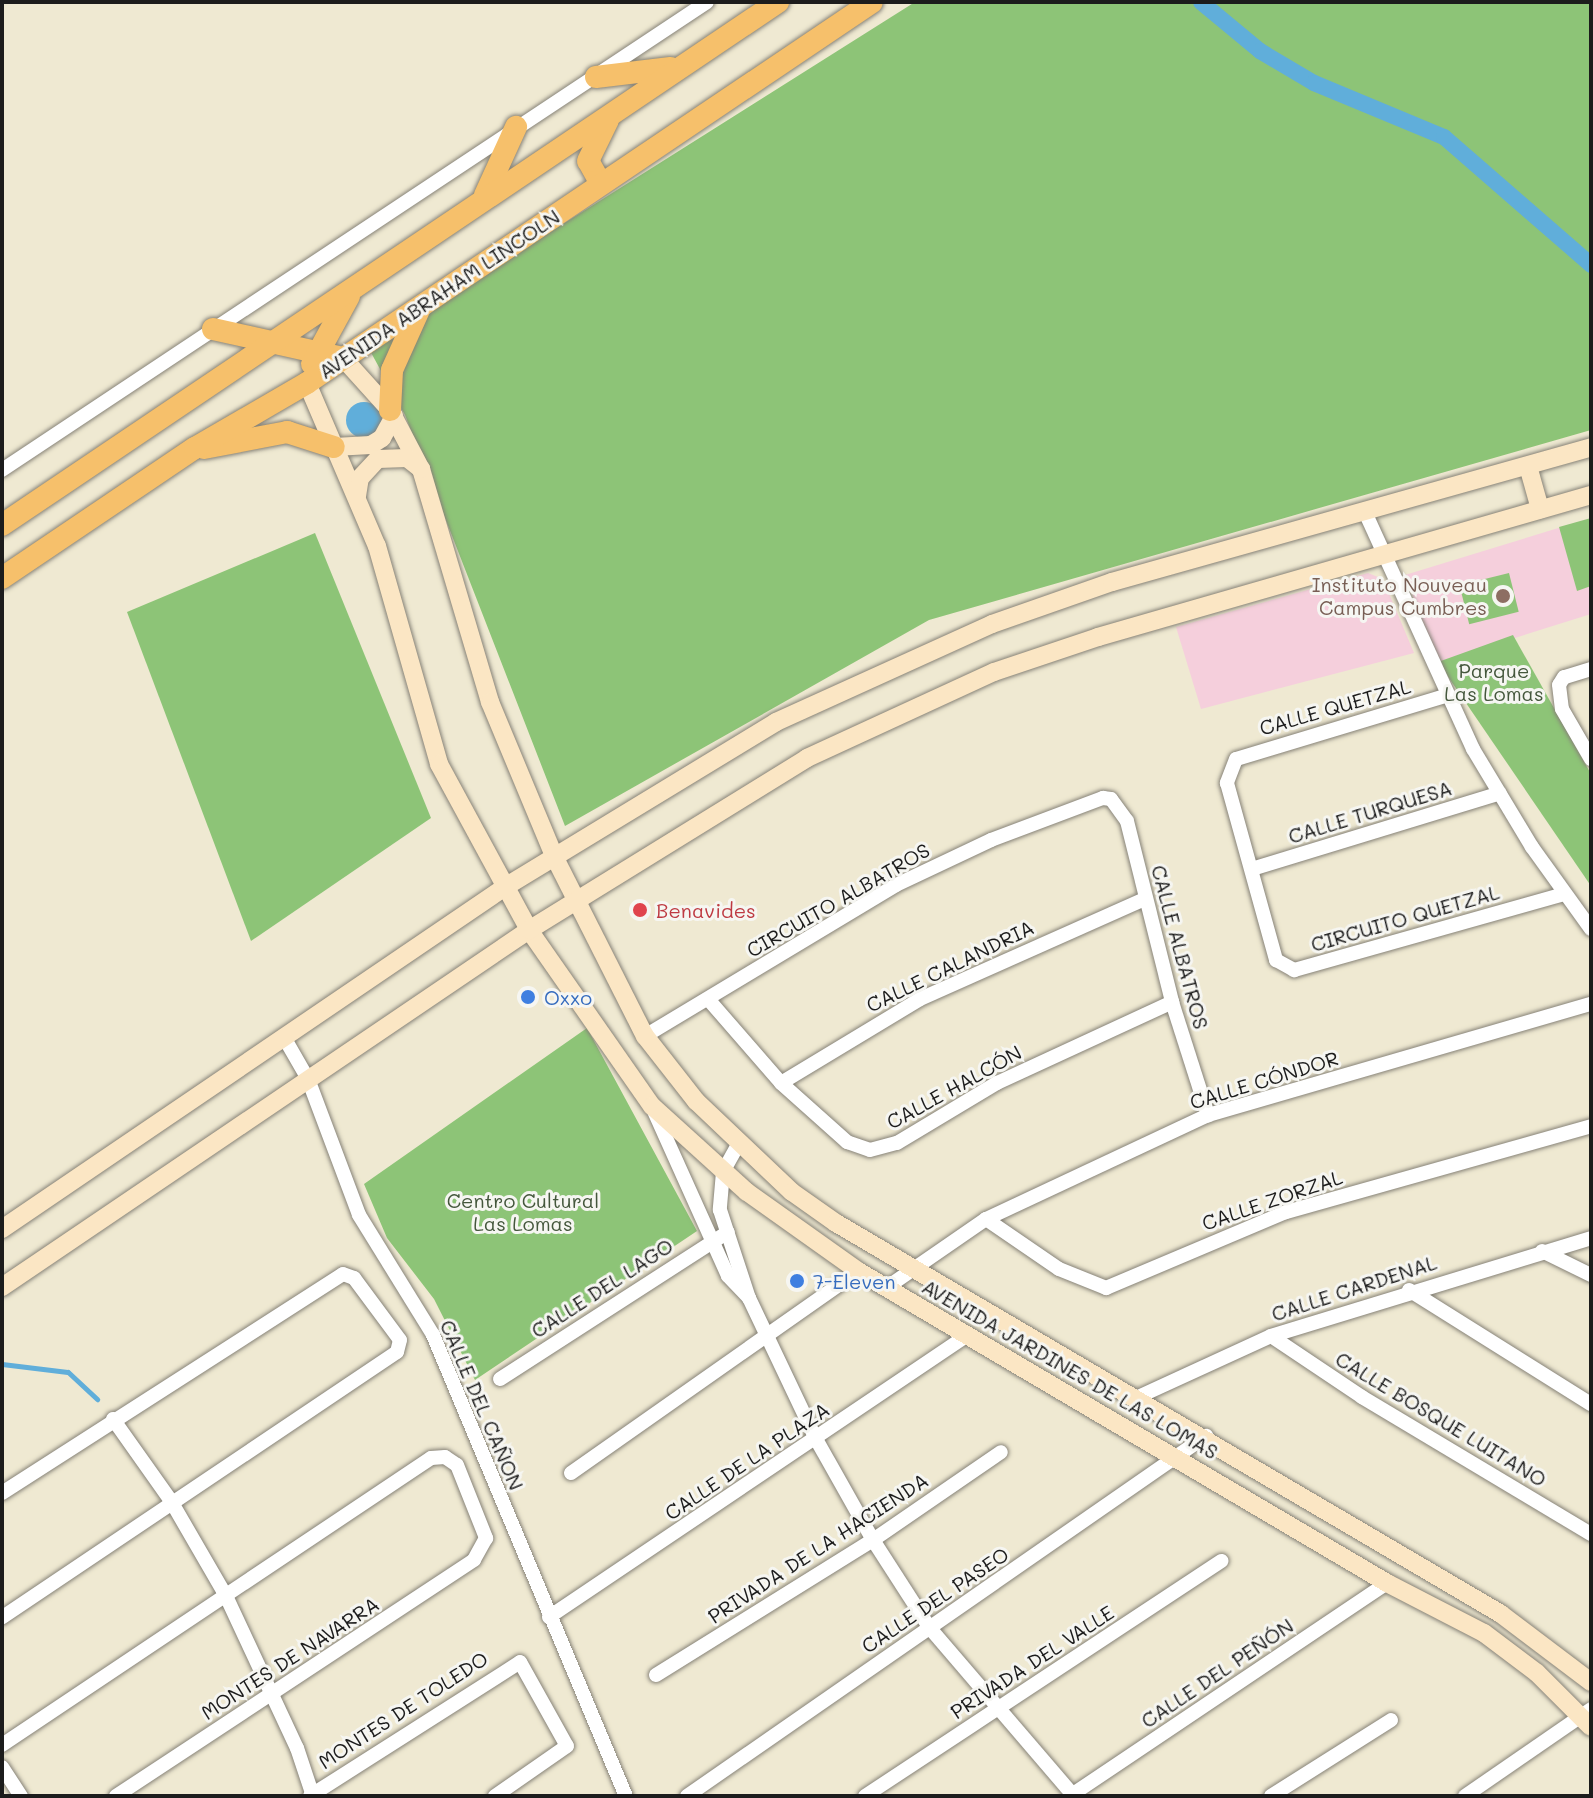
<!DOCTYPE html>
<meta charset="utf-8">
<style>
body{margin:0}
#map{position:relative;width:1593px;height:1798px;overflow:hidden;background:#efe9d2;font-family:Mali,sans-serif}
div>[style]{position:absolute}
.built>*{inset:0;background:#f5cfdc}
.green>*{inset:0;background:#8dc477;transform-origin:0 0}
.water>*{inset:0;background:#60aeda}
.round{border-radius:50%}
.stream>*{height:5px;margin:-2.5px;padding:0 2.5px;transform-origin:2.5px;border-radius:2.5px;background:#60aeda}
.canal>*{height:16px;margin:-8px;padding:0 8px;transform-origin:8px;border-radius:8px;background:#60aeda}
.roads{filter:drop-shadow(0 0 2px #868277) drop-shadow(0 0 2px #868277)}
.street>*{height:14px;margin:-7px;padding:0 7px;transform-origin:7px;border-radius:7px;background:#fff}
.secondary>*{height:18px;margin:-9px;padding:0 9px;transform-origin:9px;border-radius:9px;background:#fbe6c4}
.primary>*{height:22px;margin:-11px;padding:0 11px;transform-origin:11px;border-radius:11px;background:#f6c06b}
.dots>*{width:22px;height:22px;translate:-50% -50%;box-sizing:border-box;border:4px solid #f6f6f2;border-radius:50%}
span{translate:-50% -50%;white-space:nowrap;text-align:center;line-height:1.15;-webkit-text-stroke:6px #f6f6f2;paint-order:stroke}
.street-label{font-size:20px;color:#1c1c1c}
.education-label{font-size:20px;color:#785e54}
.right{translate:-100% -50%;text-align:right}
.park-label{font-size:20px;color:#44573c}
.health-label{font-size:20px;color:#be3a42}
.left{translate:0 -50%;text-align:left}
.shop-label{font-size:20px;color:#366cbe}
.frame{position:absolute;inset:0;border:4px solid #1c1c1c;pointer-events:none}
</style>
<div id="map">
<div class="built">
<div style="clip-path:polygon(1591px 518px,1591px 614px,1438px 662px,1405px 575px)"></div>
<div style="clip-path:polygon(1368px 573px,1383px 579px,1414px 653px,1201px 709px,1176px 627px)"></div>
</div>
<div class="green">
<div style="clip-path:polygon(915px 2px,1591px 2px,1591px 430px,929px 620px,565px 826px,405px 415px,368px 347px)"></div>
<div style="clip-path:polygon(1591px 518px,1591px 586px,1577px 591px,1559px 527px)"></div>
<div style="clip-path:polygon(315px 533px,431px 818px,251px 941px,127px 612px)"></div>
<div style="left:1509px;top:573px;width:40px;height:51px;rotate:76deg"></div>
<div style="clip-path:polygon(1513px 635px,1591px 774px,1591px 886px,1438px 662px)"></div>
<div style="clip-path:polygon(587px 1028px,697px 1231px,475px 1380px,434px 1299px,387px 1238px,364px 1184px)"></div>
</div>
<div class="water">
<div class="round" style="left:346px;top:402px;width:36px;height:36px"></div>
</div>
<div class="stream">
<div style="left:2px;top:1364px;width:66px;rotate:6.9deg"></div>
<div style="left:68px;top:1372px;width:40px;rotate:43deg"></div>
</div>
<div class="canal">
<div style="left:1201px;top:2px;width:77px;rotate:39.7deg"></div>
<div style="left:1260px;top:51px;width:63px;rotate:30.7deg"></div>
<div style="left:1314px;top:83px;width:141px;rotate:22.6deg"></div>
<div style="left:1444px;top:137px;width:195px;rotate:41deg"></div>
</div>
<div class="roads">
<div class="street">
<div style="left:2px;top:470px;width:846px;rotate:-33.58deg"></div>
<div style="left:1365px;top:512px;width:260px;rotate:65.5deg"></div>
<div style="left:1473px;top:749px;width:114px;rotate:59deg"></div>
<div style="left:1532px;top:847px;width:101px;rotate:54.3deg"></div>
<div style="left:1591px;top:669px;width:28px;rotate:163deg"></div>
<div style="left:1564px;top:677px;width:9px;rotate:122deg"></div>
<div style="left:1559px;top:685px;width:24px;rotate:83deg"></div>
<div style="left:1562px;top:709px;width:58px;rotate:59.9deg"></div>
<div style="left:1445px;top:696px;width:218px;rotate:163.2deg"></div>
<div style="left:1236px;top:759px;width:26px;rotate:111deg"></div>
<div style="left:1227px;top:783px;width:184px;rotate:74.5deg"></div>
<div style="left:1276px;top:960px;width:21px;rotate:29deg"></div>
<div style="left:1294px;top:970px;width:281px;rotate:-15.7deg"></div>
<div style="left:1252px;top:869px;width:259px;rotate:-17deg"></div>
<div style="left:708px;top:999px;width:111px;rotate:49deg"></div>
<div style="left:781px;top:1083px;width:89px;rotate:41.8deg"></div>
<div style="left:847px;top:1142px;width:24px;rotate:19deg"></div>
<div style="left:870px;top:1150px;width:28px;rotate:-15deg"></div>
<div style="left:897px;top:1143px;width:117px;rotate:-31deg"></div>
<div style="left:997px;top:1083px;width:193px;rotate:-24.8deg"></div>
<div style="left:645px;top:1036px;width:293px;rotate:-31deg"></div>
<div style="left:896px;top:885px;width:105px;rotate:-25.3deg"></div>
<div style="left:991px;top:840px;width:120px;rotate:-20.6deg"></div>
<div style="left:1103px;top:798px;width:8px;rotate:7deg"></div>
<div style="left:1111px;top:799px;width:27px;rotate:54deg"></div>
<div style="left:1127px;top:821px;width:187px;rotate:76deg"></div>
<div style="left:1172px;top:1002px;width:119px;rotate:72.3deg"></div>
<div style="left:285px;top:1039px;width:46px;rotate:60.1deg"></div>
<div style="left:308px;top:1079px;width:145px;rotate:69.4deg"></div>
<div style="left:359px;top:1215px;width:141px;rotate:58.3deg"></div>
<div style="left:433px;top:1335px;width:500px;rotate:67.3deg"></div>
<div style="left:781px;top:1083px;width:162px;rotate:-31.1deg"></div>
<div style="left:920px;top:999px;width:246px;rotate:-24deg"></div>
<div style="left:653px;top:1109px;width:183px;rotate:65.8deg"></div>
<div style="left:728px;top:1276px;width:30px;rotate:46deg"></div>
<div style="left:749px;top:1298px;width:156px;rotate:64.6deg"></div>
<div style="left:816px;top:1439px;width:116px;rotate:60.6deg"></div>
<div style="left:873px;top:1540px;width:103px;rotate:57.2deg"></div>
<div style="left:929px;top:1627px;width:223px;rotate:49.4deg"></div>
<div style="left:739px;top:1143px;width:33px;rotate:119deg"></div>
<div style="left:723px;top:1172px;width:38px;rotate:95deg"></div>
<div style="left:720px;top:1210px;width:93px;rotate:71.8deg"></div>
<div style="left:986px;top:1219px;width:88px;rotate:34.4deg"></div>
<div style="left:1059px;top:1269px;width:51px;rotate:22deg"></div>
<div style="left:1106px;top:1288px;width:195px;rotate:-22.9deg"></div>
<div style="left:1286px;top:1212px;width:317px;rotate:-15.7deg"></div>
<div style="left:1542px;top:1251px;width:55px;rotate:26.1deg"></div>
<div style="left:886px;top:1288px;width:121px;rotate:-34.6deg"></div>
<div style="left:986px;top:1219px;width:245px;rotate:-25.1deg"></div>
<div style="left:1208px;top:1115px;width:399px;rotate:-16.2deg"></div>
<div style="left:1409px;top:1290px;width:215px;rotate:32.1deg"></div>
<div style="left:1271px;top:1336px;width:110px;rotate:33.8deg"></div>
<div style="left:1362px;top:1397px;width:267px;rotate:30.9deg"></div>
<div style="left:500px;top:1379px;width:271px;rotate:-32.8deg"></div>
<div style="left:1138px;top:1397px;width:146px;rotate:-24.6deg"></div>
<div style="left:1271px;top:1336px;width:335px;rotate:-17deg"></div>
<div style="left:113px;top:1419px;width:100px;rotate:54.7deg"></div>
<div style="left:171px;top:1501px;width:110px;rotate:59.9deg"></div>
<div style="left:226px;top:1596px;width:168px;rotate:65deg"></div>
<div style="left:297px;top:1748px;width:51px;rotate:71.6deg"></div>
<div style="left:571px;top:1473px;width:351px;rotate:-35.1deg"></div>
<div style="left:2px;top:1493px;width:405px;rotate:-32.7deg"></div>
<div style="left:343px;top:1274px;width:12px;rotate:20deg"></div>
<div style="left:354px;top:1278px;width:77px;rotate:53.4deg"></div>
<div style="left:400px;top:1340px;width:12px;rotate:104deg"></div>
<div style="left:397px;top:1352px;width:476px;rotate:146.1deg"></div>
<div style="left:549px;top:1617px;width:503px;rotate:-33.97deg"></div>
<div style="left:656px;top:1675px;width:256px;rotate:-31.9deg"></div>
<div style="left:873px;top:1540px;width:155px;rotate:-34.5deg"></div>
<div style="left:2px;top:1745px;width:516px;rotate:-33.78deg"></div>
<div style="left:431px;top:1458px;width:14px;rotate:-4deg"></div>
<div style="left:445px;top:1457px;width:14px;rotate:34deg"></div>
<div style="left:457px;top:1465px;width:79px;rotate:68.3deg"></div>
<div style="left:486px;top:1538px;width:25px;rotate:119deg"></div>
<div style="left:474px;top:1560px;width:429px;rotate:146.6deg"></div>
<div style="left:2px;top:1767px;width:35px;rotate:57deg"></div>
<div style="left:310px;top:1796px;width:249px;rotate:-32.5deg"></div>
<div style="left:520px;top:1662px;width:96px;rotate:60.8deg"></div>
<div style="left:567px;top:1746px;width:88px;rotate:145.2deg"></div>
<div style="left:687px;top:1796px;width:632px;rotate:-34.75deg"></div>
<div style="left:865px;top:1796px;width:427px;rotate:-33.4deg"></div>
<div style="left:1070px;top:1796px;width:382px;rotate:-33.9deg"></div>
<div style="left:1271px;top:1796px;width:142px;rotate:-32.3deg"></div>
<div style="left:1465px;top:1796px;width:153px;rotate:-34.6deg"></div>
</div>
<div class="secondary">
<div style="left:343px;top:358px;width:70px;rotate:47.9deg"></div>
<div style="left:390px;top:410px;width:67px;rotate:62.3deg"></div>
<div style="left:421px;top:469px;width:243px;rotate:73.5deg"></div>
<div style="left:490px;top:702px;width:167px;rotate:67.4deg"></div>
<div style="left:554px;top:856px;width:202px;rotate:63.2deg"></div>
<div style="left:645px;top:1036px;width:83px;rotate:51.9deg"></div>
<div style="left:696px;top:1101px;width:132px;rotate:43.5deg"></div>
<div style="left:792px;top:1192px;width:54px;rotate:35.2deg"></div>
<div style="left:836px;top:1223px;width:771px;rotate:30.45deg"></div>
<div style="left:1501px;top:1614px;width:113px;rotate:37.1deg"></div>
<div style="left:307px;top:383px;width:177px;rotate:66.8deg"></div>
<div style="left:377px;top:546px;width:227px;rotate:74.1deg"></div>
<div style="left:439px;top:764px;width:189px;rotate:61.5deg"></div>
<div style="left:529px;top:930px;width:215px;rotate:55.1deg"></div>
<div style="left:652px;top:1106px;width:128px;rotate:42.2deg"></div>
<div style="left:747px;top:1192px;width:136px;rotate:35.4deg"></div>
<div style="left:858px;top:1271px;width:614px;rotate:30.53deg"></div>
<div style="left:1387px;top:1583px;width:109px;rotate:27.3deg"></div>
<div style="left:1484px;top:1633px;width:66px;rotate:37deg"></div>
<div style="left:1537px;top:1673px;width:76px;rotate:45deg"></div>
<div style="left:334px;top:447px;width:37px;rotate:-3deg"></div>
<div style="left:371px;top:445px;width:13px;rotate:-32deg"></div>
<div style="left:382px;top:438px;width:25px;rotate:-61deg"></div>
<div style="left:1528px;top:466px;width:45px;rotate:74.4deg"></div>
<div style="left:357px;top:496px;width:18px;rotate:-81deg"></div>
<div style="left:360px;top:478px;width:26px;rotate:-47deg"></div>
<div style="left:378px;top:459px;width:29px;rotate:-2deg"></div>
<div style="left:407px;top:458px;width:18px;rotate:38deg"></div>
<div style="left:2px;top:1229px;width:608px;rotate:-34.21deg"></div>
<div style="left:505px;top:887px;width:317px;rotate:-31.3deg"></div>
<div style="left:776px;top:722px;width:237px;rotate:-24.4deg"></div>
<div style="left:992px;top:624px;width:127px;rotate:-19.3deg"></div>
<div style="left:1112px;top:582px;width:498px;rotate:-15.7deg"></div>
<div style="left:2px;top:1287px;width:637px;rotate:-34.11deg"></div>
<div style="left:529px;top:930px;width:327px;rotate:-31.7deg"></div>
<div style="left:807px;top:758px;width:206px;rotate:-24.7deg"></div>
<div style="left:994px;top:672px;width:110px;rotate:-18.6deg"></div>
<div style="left:1098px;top:637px;width:513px;rotate:-16.07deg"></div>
</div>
<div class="primary">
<div style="left:596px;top:77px;width:75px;rotate:-6.9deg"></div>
<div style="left:601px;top:184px;width:26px;rotate:-119deg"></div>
<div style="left:588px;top:161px;width:46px;rotate:-64deg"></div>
<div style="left:485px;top:195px;width:75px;rotate:-65.5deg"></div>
<div style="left:213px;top:329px;width:133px;rotate:12.6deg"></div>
<div style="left:312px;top:364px;width:77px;rotate:-61.4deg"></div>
<div style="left:390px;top:410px;width:40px;rotate:-87.1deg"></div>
<div style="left:392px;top:370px;width:66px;rotate:-65.8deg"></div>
<div style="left:204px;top:448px;width:85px;rotate:-10.9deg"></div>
<div style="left:287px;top:432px;width:49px;rotate:17.7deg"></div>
<div style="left:2px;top:525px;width:936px;rotate:-33.98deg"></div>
<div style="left:2px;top:578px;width:233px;rotate:-34deg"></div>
<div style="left:195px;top:448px;width:129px;rotate:-30.1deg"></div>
<div style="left:307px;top:383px;width:681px;rotate:-33.99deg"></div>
</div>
</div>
<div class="dots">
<div style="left:1503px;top:596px;background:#8d6e63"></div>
<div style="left:640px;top:910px;background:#e0444e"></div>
<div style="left:528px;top:997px;background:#3f7fe0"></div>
<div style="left:797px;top:1281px;background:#3f7fe0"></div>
</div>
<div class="street-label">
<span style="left:439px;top:294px;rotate:-34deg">AVENIDA ABRAHAM LINCOLN</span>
<span style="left:1335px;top:707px;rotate:-16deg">CALLE QUETZAL</span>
<span style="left:1370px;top:812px;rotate:-17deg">CALLE TURQUESA</span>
<span style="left:838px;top:900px;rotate:-30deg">CIRCUITO ALBATROS</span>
<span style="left:1405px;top:918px;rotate:-16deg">CIRCUITO QUETZAL</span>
<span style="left:1180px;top:947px;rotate:75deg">CALLE ALBATROS</span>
<span style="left:950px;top:966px;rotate:-26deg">CALLE CALANDRIA</span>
<span style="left:1264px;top:1080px;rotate:-17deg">CALLE CÓNDOR</span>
<span style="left:954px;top:1087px;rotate:-29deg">CALLE HALCÓN</span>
<span style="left:1272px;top:1200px;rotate:-19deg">CALLE ZORZAL</span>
<span style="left:602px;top:1288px;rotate:-33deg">CALLE DEL LAGO</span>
<span style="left:1354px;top:1288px;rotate:-18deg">CALLE CARDENAL</span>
<span style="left:1070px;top:1369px;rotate:30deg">AVENIDA JARDINES DE LAS LOMAS</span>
<span style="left:482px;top:1405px;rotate:67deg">CALLE DEL CAÑON</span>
<span style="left:1441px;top:1419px;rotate:31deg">CALLE BOSQUE LUITANO</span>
<span style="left:747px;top:1461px;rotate:-34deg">CALLE DE LA PLAZA</span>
<span style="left:818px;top:1548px;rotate:-33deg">PRIVADA DE LA HACIENDA</span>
<span style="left:935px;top:1600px;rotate:-34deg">CALLE DEL PASEO</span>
<span style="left:290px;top:1658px;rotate:-33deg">MONTES DE NAVARRA</span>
<span style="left:1032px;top:1662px;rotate:-33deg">PRIVADA DEL VALLE</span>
<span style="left:1217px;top:1673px;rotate:-34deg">CALLE DEL PEÑÓN</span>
<span style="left:403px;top:1710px;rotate:-33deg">MONTES DE TOLEDO</span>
</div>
<div class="education-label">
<span class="right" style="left:1487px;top:596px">Instituto Nouveau<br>Campus Cumbres</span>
</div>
<div class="park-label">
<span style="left:1494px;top:682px">Parque<br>Las Lomas</span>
<span style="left:523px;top:1212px">Centro Cultural<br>Las Lomas</span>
</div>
<div class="health-label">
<span class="left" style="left:656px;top:910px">Benavides</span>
</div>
<div class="shop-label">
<span class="left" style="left:544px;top:997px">Oxxo</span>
<span class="left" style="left:813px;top:1281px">7-Eleven</span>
</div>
<div class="frame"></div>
</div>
